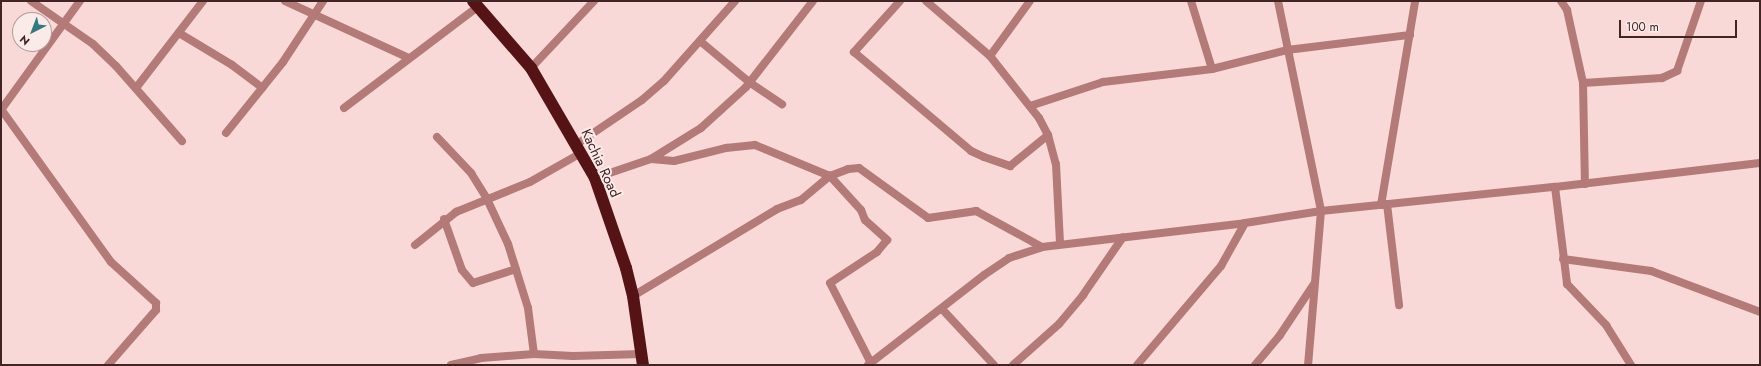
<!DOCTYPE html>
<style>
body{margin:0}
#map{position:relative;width:1761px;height:366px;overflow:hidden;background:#f8d9d7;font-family:Jost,sans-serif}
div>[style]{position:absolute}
.street>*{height:8px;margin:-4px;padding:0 4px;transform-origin:4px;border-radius:4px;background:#b47a77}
.highway>*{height:12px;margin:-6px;padding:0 6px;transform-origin:6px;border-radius:6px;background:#561316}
span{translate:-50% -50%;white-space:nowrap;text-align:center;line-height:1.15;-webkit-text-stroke:4px #faebe9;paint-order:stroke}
.street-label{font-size:14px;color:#412524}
.frame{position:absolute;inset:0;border:2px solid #412524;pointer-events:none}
.north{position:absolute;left:12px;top:12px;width:40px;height:40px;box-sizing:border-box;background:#faebe9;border:1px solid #b09c9a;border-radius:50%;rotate:222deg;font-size:11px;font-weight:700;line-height:16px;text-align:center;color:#412524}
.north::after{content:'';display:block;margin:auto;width:14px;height:18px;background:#317a80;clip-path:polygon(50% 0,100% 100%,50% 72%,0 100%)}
.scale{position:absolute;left:1619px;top:20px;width:118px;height:18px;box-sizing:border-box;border:2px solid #412524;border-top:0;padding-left:5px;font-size:12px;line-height:14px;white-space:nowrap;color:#412524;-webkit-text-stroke:3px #faebe9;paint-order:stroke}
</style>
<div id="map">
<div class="street">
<div style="left:31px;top:1px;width:75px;rotate:34.7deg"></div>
<div style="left:93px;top:44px;width:32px;rotate:44deg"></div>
<div style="left:116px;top:66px;width:100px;rotate:48.7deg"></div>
<div style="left:285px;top:1px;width:136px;rotate:24.7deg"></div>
<div style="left:900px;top:1px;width:69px;rotate:132deg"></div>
<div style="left:854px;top:52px;width:153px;rotate:40.2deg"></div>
<div style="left:971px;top:151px;width:14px;rotate:25deg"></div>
<div style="left:984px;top:157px;width:28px;rotate:19deg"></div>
<div style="left:1010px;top:166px;width:49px;rotate:-39.2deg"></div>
<div style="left:926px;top:1px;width:84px;rotate:40.7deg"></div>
<div style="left:990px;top:56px;width:79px;rotate:51.7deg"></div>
<div style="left:1039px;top:118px;width:19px;rotate:62deg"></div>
<div style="left:1048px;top:135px;width:30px;rotate:75deg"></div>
<div style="left:1056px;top:164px;width:79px;rotate:87.1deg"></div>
<div style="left:1191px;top:1px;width:71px;rotate:72.8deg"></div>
<div style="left:1278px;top:1px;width:214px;rotate:78.4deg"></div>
<div style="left:1321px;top:211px;width:155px;rotate:94.8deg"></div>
<div style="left:1561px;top:1px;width:11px;rotate:56deg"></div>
<div style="left:1567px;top:10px;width:75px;rotate:77.6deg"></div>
<div style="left:1583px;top:83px;width:101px;rotate:88.9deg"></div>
<div style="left:179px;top:33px;width:62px;rotate:31.1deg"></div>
<div style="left:232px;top:65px;width:38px;rotate:37deg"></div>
<div style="left:700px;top:41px;width:64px;rotate:39.9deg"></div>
<div style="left:749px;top:82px;width:40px;rotate:34deg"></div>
<div style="left:990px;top:56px;width:68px;rotate:-54deg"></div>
<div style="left:531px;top:68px;width:92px;rotate:-46.8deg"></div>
<div style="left:1583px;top:83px;width:79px;rotate:-3.6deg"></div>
<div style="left:1662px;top:78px;width:17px;rotate:-25deg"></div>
<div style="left:1677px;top:71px;width:74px;rotate:-71.1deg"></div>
<div style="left:136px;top:88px;width:110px;rotate:-52.4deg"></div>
<div style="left:1030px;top:106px;width:77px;rotate:-18.2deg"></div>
<div style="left:1103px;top:82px;width:110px;rotate:-6.8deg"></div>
<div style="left:1212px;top:69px;width:77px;rotate:-14.2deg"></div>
<div style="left:1287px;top:50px;width:124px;rotate:-7deg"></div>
<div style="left:344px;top:108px;width:169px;rotate:-37.1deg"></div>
<div style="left:1px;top:109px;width:188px;rotate:54.3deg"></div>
<div style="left:111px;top:262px;width:61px;rotate:42.3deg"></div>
<div style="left:156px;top:303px;width:7px;rotate:90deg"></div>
<div style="left:156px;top:310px;width:73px;rotate:131.1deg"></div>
<div style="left:1px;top:110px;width:135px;rotate:-54.1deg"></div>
<div style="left:226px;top:133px;width:91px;rotate:-51.2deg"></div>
<div style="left:283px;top:62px;width:73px;rotate:-56.7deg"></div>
<div style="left:437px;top:137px;width:50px;rotate:46.6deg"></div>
<div style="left:471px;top:173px;width:31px;rotate:58deg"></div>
<div style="left:487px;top:199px;width:50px;rotate:65deg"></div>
<div style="left:508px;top:244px;width:67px;rotate:72.6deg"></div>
<div style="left:528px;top:308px;width:46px;rotate:82.6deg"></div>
<div style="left:577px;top:144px;width:78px;rotate:-34.1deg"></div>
<div style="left:642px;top:100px;width:29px;rotate:-41deg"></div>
<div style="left:664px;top:81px;width:107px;rotate:-48.4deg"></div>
<div style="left:651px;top:159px;width:23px;rotate:5deg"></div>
<div style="left:674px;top:161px;width:54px;rotate:-14deg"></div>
<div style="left:726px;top:148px;width:29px;rotate:-6deg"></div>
<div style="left:755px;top:145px;width:81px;rotate:22.5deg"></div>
<div style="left:830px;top:176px;width:19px;rotate:-21deg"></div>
<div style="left:848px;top:169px;width:11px;rotate:-5deg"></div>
<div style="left:859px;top:168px;width:85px;rotate:35.9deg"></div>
<div style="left:928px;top:218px;width:49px;rotate:-8.3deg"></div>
<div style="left:976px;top:211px;width:75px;rotate:28.6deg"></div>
<div style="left:595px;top:178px;width:59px;rotate:-18.7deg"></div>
<div style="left:651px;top:159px;width:59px;rotate:-31.8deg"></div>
<div style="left:701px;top:128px;width:61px;rotate:-42.3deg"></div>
<div style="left:746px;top:87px;width:109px;rotate:-52.1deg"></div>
<div style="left:1555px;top:187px;width:98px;rotate:82.9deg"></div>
<div style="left:1567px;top:284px;width:57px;rotate:46.4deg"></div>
<div style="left:1606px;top:325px;width:47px;rotate:58deg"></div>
<div style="left:1387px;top:204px;width:102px;rotate:83.2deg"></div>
<div style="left:1381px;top:205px;width:207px;rotate:-80.5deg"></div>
<div style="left:444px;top:219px;width:54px;rotate:70.6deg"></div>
<div style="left:462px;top:270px;width:17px;rotate:50deg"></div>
<div style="left:473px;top:283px;width:45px;rotate:-18deg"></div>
<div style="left:415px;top:245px;width:53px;rotate:-38.8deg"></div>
<div style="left:456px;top:212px;width:80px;rotate:-22.1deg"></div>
<div style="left:530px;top:182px;width:59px;rotate:-29.6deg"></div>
<div style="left:1563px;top:259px;width:89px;rotate:7.8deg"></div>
<div style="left:1651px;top:271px;width:116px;rotate:20.6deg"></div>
<div style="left:633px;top:296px;width:168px;rotate:-31.1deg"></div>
<div style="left:777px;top:209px;width:26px;rotate:-21deg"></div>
<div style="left:801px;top:200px;width:38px;rotate:-40deg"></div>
<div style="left:830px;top:176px;width:46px;rotate:47.6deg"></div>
<div style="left:861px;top:210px;width:11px;rotate:68deg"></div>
<div style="left:865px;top:220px;width:30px;rotate:42deg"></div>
<div style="left:887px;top:240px;width:16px;rotate:130deg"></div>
<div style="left:877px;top:252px;width:56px;rotate:146.6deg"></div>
<div style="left:830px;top:283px;width:92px;rotate:62.9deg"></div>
<div style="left:942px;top:309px;width:76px;rotate:47.1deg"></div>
<div style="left:451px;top:365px;width:31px;rotate:-13deg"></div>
<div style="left:481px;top:358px;width:53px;rotate:-4.3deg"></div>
<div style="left:534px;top:354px;width:39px;rotate:3deg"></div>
<div style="left:573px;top:356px;width:69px;rotate:-1.7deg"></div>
<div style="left:868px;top:365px;width:147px;rotate:-37.8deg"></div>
<div style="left:984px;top:275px;width:30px;rotate:-34deg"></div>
<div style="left:1009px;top:258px;width:35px;rotate:-18deg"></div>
<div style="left:1042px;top:247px;width:204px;rotate:-6.7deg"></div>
<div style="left:1245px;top:223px;width:77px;rotate:-9deg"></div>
<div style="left:1321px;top:211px;width:235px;rotate:-5.9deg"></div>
<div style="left:1555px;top:187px;width:206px;rotate:-6.7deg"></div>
<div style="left:1013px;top:365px;width:62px;rotate:-41.7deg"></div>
<div style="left:1059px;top:324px;width:38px;rotate:-50deg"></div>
<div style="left:1083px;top:295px;width:70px;rotate:-55.4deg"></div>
<div style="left:1137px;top:365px;width:130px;rotate:-49.7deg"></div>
<div style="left:1221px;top:266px;width:49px;rotate:-60.8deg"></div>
<div style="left:1255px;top:365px;width:39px;rotate:-50deg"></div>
<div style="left:1280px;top:335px;width:61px;rotate:-56.3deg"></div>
</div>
<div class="highway">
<div style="left:473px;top:1px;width:89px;rotate:49.1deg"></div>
<div style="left:531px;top:68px;width:127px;rotate:59.8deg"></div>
<div style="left:595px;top:178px;width:95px;rotate:71deg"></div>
<div style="left:626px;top:268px;width:29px;rotate:76deg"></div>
<div style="left:633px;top:296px;width:70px;rotate:81.8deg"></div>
</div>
<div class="street-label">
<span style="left:601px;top:163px;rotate:65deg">Kachia Road</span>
</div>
<div class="frame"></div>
<div class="north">N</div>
<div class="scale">100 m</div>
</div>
